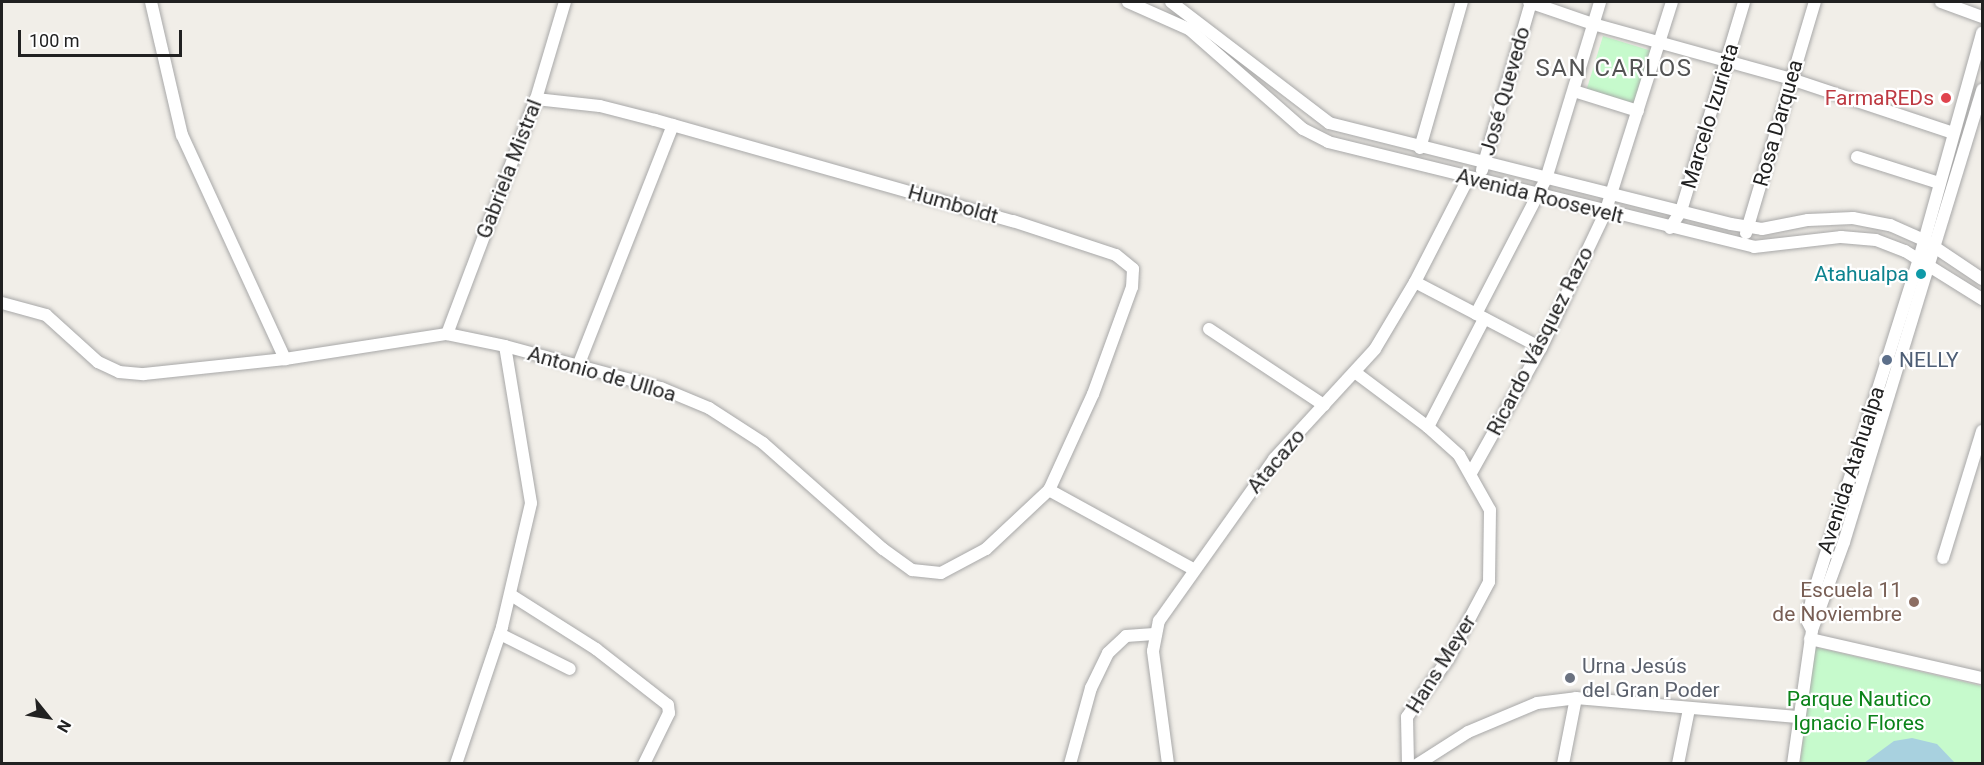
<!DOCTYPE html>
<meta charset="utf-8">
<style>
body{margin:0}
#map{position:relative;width:1984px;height:765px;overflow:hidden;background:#f1eee8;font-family:Roboto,sans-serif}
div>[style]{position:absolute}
.park>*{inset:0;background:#c6facc;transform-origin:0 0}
.water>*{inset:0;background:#a8d1df}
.roads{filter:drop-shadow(0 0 2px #a8a8a8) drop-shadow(0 0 2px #a8a8a8)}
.minor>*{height:12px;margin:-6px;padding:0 6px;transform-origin:6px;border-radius:6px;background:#fff}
.dots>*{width:16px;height:16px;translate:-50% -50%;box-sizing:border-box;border:3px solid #fff;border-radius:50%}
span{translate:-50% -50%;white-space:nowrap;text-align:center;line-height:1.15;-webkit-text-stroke:4.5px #fff;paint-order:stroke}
.street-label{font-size:21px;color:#212121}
.health-label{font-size:21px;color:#be3a42}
.right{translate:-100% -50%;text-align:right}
.culture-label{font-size:21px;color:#0d838f}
.service-label{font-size:21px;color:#4e5e75}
.left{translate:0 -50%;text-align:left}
.education-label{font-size:21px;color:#785e54}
.worship-label{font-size:21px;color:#5b616d}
.park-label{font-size:21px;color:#0b8319}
.quarter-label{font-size:24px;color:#545454;letter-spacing:1.5px}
.frame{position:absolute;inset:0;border:3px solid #212121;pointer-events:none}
.north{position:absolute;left:18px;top:687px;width:60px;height:60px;-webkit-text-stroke:4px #fff;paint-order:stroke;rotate:120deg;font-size:16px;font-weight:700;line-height:24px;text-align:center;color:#212121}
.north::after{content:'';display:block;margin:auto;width:21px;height:27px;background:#212121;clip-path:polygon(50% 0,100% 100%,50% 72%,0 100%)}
.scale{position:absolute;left:18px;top:30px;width:164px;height:27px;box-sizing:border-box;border:3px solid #212121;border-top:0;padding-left:8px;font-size:18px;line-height:21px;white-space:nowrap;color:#212121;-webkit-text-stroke:4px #fff;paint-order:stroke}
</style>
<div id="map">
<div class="park">
<div style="left:1603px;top:36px;width:52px;height:56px;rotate:17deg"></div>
<div style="clip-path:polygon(1815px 647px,1982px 686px,1982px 763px,1800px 764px)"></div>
</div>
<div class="water">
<div style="clip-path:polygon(1912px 738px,1937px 744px,1955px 763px,1864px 763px,1894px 741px)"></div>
</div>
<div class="roads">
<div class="minor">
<div style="left:151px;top:2px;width:137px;rotate:76.9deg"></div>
<div style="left:182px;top:135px;width:247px;rotate:65.3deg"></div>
<div style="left:1128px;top:2px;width:67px;rotate:23.9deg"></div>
<div style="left:1189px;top:29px;width:152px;rotate:41.3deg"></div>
<div style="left:1303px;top:129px;width:28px;rotate:27deg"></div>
<div style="left:1328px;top:142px;width:439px;rotate:13.8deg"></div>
<div style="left:1754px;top:247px;width:88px;rotate:-6.6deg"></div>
<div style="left:1841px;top:237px;width:35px;rotate:5deg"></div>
<div style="left:1876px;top:240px;width:31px;rotate:21deg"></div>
<div style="left:1905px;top:251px;width:91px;rotate:31.9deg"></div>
<div style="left:1171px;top:2px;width:199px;rotate:37.4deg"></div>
<div style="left:1329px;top:123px;width:414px;rotate:14.1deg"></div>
<div style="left:1731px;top:224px;width:31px;rotate:9deg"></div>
<div style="left:1762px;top:229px;width:47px;rotate:-11.1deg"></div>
<div style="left:1808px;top:220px;width:45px;rotate:-2.5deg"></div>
<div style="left:1853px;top:218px;width:38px;rotate:11deg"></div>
<div style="left:1890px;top:225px;width:37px;rotate:24deg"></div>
<div style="left:1924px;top:240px;width:70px;rotate:33.9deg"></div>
<div style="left:1529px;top:2px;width:68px;rotate:19deg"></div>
<div style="left:1593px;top:24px;width:205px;rotate:15.5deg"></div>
<div style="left:1791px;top:79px;width:171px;rotate:18.4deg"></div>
<div style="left:1941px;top:2px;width:44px;rotate:20.1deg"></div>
<div style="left:1574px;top:91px;width:67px;rotate:17.4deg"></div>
<div style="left:536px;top:99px;width:64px;rotate:6.2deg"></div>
<div style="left:600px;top:106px;width:57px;rotate:14.3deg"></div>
<div style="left:655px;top:120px;width:372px;rotate:15.8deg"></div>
<div style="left:1013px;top:221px;width:108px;rotate:18.3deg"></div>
<div style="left:1116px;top:255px;width:22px;rotate:39deg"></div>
<div style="left:1133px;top:269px;width:18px;rotate:93deg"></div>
<div style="left:1132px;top:287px;width:114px;rotate:110deg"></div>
<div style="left:1093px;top:394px;width:106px;rotate:114.6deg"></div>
<div style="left:1420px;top:148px;width:152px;rotate:-74deg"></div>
<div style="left:1857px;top:157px;width:86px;rotate:17.6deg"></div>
<div style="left:1482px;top:170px;width:175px;rotate:-73.7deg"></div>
<div style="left:1670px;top:228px;width:20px;rotate:-57deg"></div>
<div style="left:1681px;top:211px;width:218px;rotate:-73.2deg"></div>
<div style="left:1746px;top:233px;width:241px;rotate:-73.4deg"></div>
<div style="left:1415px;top:282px;width:142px;rotate:27.6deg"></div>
<div style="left:2px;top:303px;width:46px;rotate:15.3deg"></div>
<div style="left:46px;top:315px;width:70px;rotate:42.1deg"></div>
<div style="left:98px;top:362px;width:23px;rotate:25deg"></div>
<div style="left:119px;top:372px;width:25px;rotate:5deg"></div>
<div style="left:144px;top:374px;width:142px;rotate:-6.1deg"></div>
<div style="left:285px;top:359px;width:164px;rotate:-8.8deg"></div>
<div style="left:447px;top:334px;width:59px;rotate:11.7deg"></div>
<div style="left:505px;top:346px;width:162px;rotate:15.1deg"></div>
<div style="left:661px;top:388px;width:52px;rotate:22.6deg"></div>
<div style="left:709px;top:408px;width:64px;rotate:32.9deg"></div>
<div style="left:763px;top:443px;width:160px;rotate:41.5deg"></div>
<div style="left:883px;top:549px;width:36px;rotate:36deg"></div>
<div style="left:912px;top:570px;width:29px;rotate:6deg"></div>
<div style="left:941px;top:573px;width:51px;rotate:-28.1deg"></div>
<div style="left:986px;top:549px;width:86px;rotate:-43.1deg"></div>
<div style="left:1049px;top:490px;width:164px;rotate:28.7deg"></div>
<div style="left:1476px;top:314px;width:152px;rotate:-62.6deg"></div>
<div style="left:1546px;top:179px;width:185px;rotate:-73deg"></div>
<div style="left:1209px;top:329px;width:138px;rotate:33.5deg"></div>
<div style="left:447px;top:334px;width:251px;rotate:-69.3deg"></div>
<div style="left:536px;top:99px;width:101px;rotate:-73.4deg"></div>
<div style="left:578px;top:366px;width:259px;rotate:-68.5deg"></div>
<div style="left:1356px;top:373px;width:90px;rotate:36.9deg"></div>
<div style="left:1428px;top:427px;width:42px;rotate:42.1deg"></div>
<div style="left:1459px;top:455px;width:63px;rotate:60.6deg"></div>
<div style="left:1490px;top:510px;width:72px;rotate:90.8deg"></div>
<div style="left:1489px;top:582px;width:87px;rotate:118deg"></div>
<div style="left:1448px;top:659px;width:71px;rotate:125.3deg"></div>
<div style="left:1407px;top:717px;width:47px;rotate:88.8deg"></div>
<div style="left:1428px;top:427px;width:122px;rotate:-62.6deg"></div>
<div style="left:1471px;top:473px;width:143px;rotate:-60.8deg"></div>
<div style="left:1541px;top:348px;width:149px;rotate:-64.6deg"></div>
<div style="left:1605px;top:213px;width:221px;rotate:-72.4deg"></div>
<div style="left:1943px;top:558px;width:133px;rotate:-72.9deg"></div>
<div style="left:511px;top:595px;width:101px;rotate:32.4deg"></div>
<div style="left:596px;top:649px;width:91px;rotate:37.9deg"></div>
<div style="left:668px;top:705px;width:8px;rotate:83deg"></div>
<div style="left:669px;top:713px;width:57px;rotate:116.1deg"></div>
<div style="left:1812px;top:630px;width:9px;rotate:-117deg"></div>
<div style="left:1808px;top:622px;width:24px;rotate:-81deg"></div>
<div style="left:1812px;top:598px;width:355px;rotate:-72.5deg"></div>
<div style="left:1919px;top:259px;width:235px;rotate:-74.4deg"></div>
<div style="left:500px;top:634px;width:78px;rotate:26.6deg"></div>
<div style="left:1810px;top:639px;width:176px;rotate:12.8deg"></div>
<div style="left:456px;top:764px;width:145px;rotate:-71.4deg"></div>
<div style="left:502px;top:627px;width:127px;rotate:-76.8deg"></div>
<div style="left:531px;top:503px;width:159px;rotate:-99.4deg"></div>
<div style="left:1070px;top:764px;width:79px;rotate:-74.6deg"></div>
<div style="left:1091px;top:688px;width:39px;rotate:-64deg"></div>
<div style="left:1108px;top:653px;width:25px;rotate:-43deg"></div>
<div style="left:1126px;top:636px;width:28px;rotate:-4deg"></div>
<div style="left:1168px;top:764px;width:114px;rotate:-97.6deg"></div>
<div style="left:1153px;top:651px;width:31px;rotate:-79deg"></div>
<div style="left:1159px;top:621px;width:199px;rotate:-54.6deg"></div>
<div style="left:1274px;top:459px;width:149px;rotate:-47.4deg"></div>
<div style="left:1375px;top:349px;width:78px;rotate:-59.2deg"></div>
<div style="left:1415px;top:282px;width:116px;rotate:-62.8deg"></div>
<div style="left:1418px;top:764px;width:59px;rotate:-32.6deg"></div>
<div style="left:1468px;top:732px;width:75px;rotate:-22.8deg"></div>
<div style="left:1537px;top:703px;width:39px;rotate:-7deg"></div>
<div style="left:1576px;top:698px;width:222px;rotate:4.9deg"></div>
<div style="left:1563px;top:764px;width:67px;rotate:-78.9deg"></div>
<div style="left:1678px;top:764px;width:56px;rotate:-78.7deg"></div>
<div style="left:1793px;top:764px;width:135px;rotate:-81.9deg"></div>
<div style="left:1812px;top:630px;width:94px;rotate:-70deg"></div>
<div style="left:1844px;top:542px;width:473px;rotate:-73deg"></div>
</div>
</div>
<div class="dots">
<div style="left:1946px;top:98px;background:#e0444e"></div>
<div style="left:1921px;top:274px;background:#0f9aa8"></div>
<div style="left:1887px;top:360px;background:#5c6f8a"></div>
<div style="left:1914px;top:602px;background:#8d6e63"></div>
<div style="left:1570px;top:678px;background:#6b7280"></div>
</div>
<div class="street-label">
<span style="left:1505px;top:91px;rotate:-74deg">José Quevedo</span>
<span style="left:1710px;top:116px;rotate:-73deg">Marcelo Izurieta</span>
<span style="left:1778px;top:123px;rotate:-74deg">Rosa Darquea</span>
<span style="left:509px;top:169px;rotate:-69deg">Gabriela Mistral</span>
<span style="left:1540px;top:196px;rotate:14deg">Avenida Roosevelt</span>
<span style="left:953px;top:204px;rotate:16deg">Humboldt</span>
<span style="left:1540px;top:341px;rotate:-63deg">Ricardo Vásquez Razo</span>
<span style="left:602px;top:374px;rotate:16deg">Antonio de Ulloa</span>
<span style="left:1276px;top:461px;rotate:-50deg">Atacazo</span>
<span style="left:1851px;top:470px;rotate:-72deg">Avenida Atahualpa</span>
<span style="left:1441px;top:664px;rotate:-58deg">Hans Meyer</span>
</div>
<div class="health-label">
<span class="right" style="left:1934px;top:98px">FarmaREDs</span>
</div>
<div class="culture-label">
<span class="right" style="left:1909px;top:274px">Atahualpa</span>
</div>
<div class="service-label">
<span class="left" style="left:1899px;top:360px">NELLY</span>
</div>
<div class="education-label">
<span class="right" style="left:1902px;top:602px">Escuela 11<br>de Noviembre</span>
</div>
<div class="worship-label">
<span class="left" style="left:1582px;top:678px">Urna Jesús<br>del Gran Poder</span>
</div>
<div class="park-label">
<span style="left:1859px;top:711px">Parque Nautico<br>Ignacio Flores</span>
</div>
<div class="quarter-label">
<span style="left:1614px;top:69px">SAN CARLOS</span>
</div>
<div class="frame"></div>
<div class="north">N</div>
<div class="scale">100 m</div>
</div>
